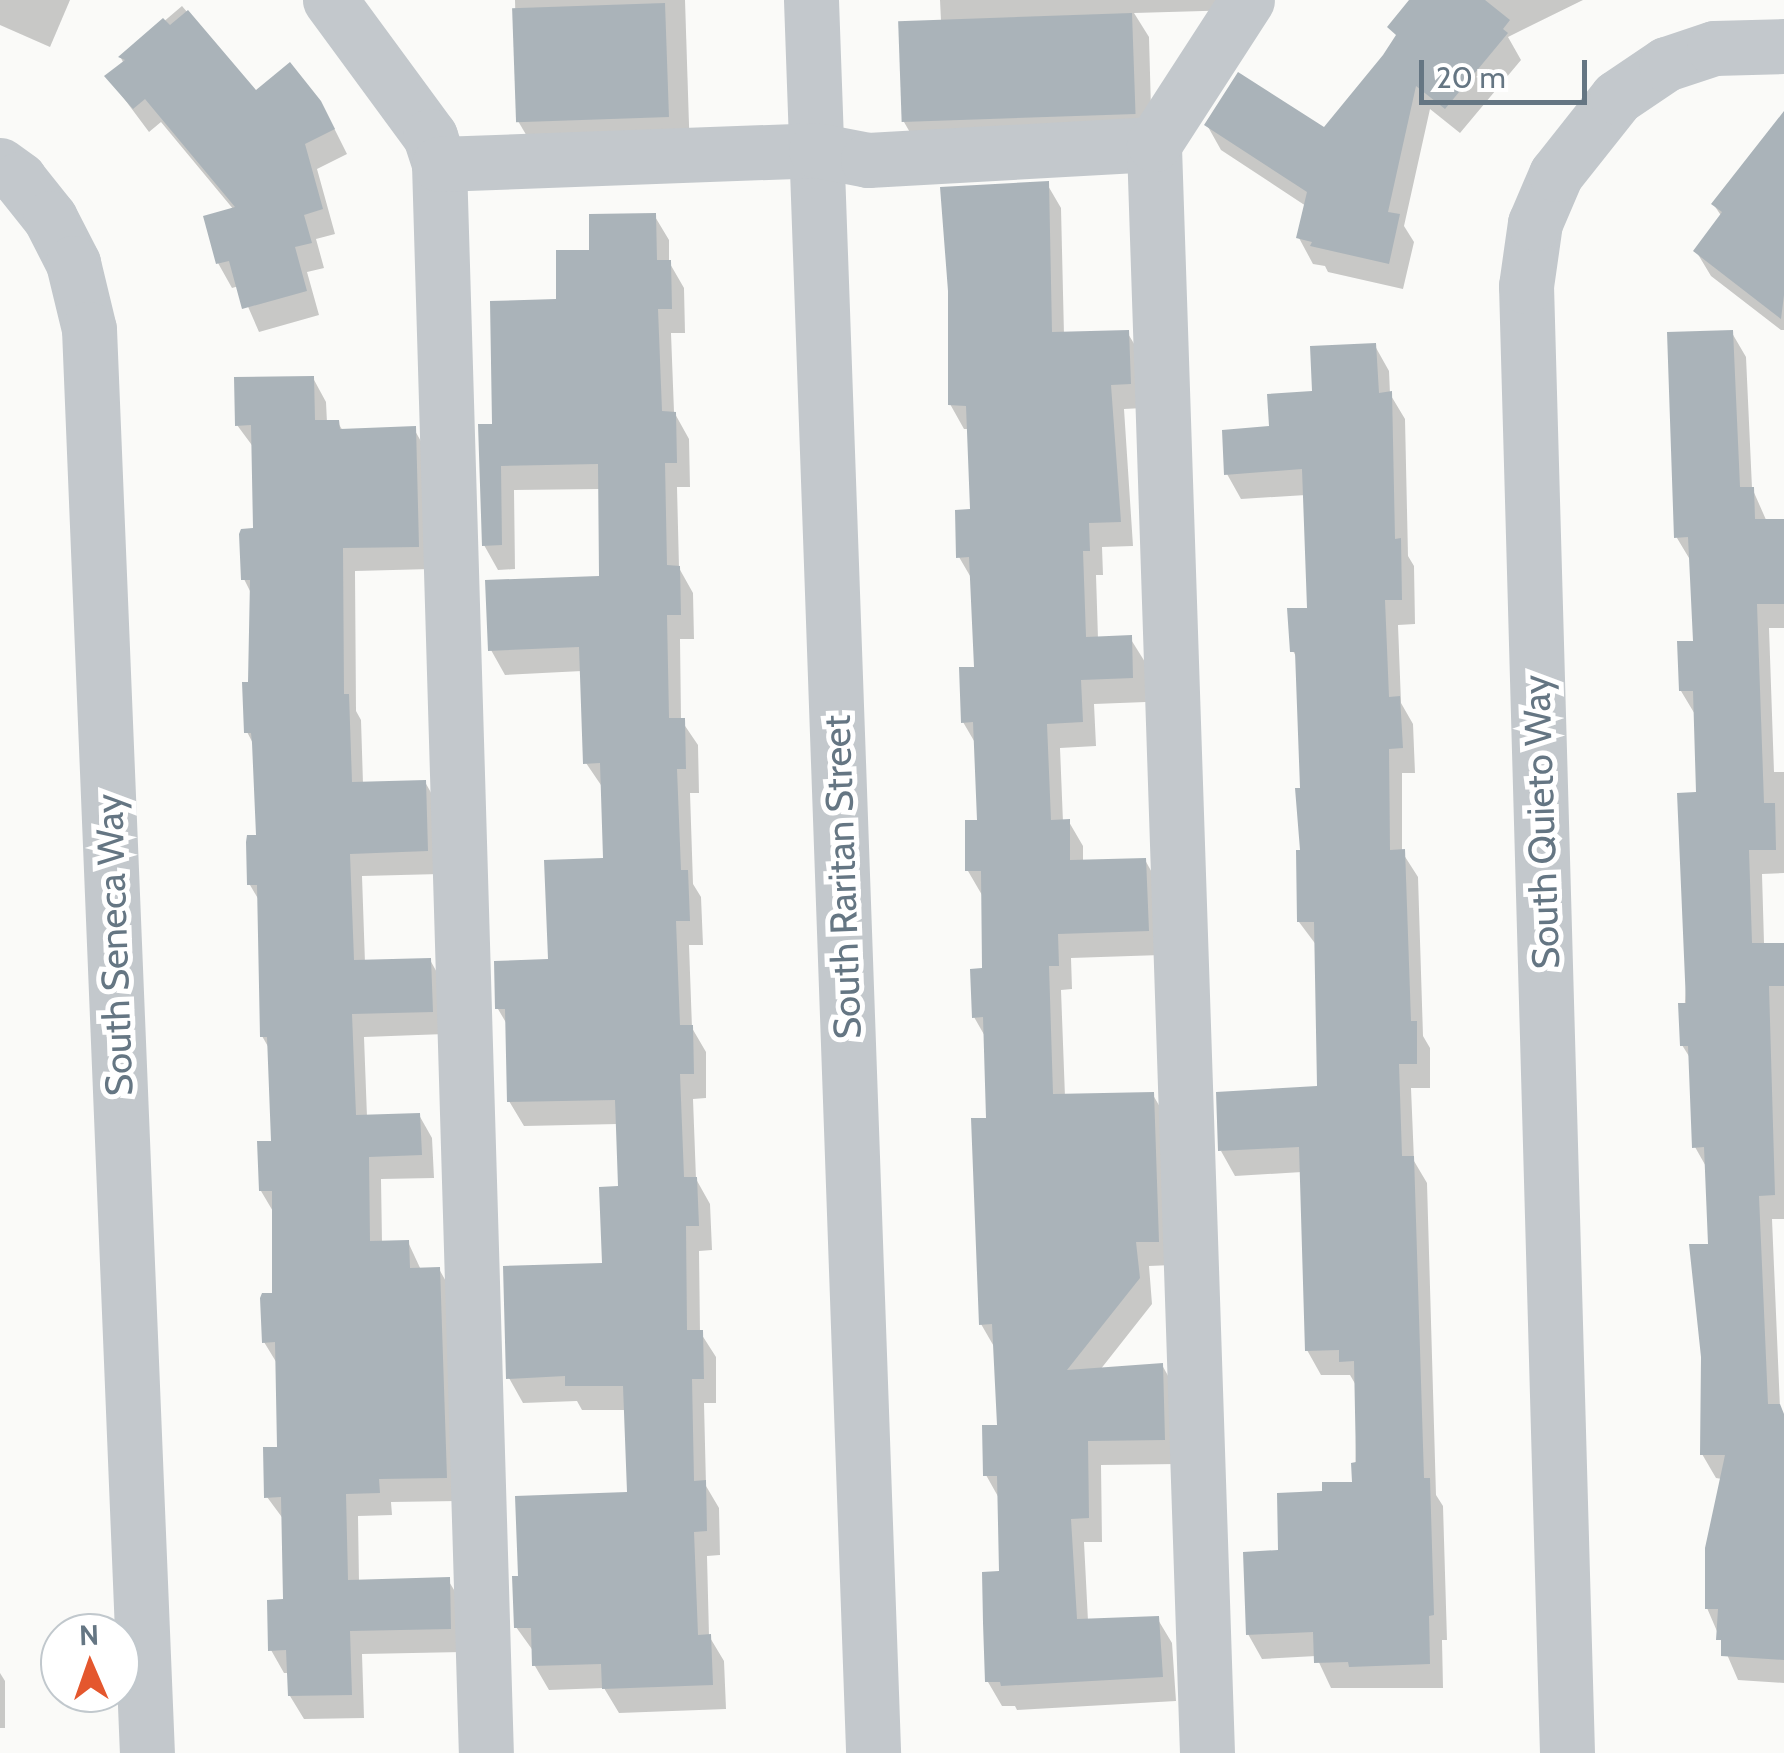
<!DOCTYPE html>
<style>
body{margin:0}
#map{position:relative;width:1784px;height:1753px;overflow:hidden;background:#fafaf8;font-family:Cabin,sans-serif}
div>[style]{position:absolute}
.shadow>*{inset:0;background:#0003}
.building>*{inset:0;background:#aab3b9;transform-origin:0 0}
.minor>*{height:55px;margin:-27.5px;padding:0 27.5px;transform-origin:27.5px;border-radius:27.5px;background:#c3c8cc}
span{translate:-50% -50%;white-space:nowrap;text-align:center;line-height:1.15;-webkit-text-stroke:10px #fff;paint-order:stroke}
.street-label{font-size:38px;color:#657683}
.north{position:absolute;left:40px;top:1613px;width:100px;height:100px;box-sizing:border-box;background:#fff;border:2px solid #c1c8cd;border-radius:50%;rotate:358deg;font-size:28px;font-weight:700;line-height:40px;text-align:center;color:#657683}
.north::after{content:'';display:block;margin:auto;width:35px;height:45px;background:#e4572e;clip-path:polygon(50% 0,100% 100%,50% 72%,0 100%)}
.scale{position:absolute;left:1419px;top:60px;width:168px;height:45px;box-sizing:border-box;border:5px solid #657683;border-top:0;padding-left:12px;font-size:30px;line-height:35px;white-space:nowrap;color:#657683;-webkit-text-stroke:8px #fff;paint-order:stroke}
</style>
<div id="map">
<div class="shadow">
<div style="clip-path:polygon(0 0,70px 0,50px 47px,0 25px)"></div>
<div style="clip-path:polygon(515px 0,685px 0,690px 156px,541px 160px,518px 121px)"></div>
<div style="clip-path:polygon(940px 0,1238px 0,1238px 10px,1134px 13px,1149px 37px,1152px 146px,923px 155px,904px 122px,941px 21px)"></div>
<div style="clip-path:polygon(1431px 0,1583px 0,1508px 37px,1521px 60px,1460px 133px,1430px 109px,1404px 226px,1414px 242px,1403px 289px,1328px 272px,1325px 266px,1313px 264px,1299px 238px,1306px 206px,1221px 150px,1207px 125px,1324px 131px)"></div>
<div style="clip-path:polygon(182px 6px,256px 93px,334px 128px,347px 154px,317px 169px,335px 234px,316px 239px,324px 268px,307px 272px,319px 315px,259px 332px,239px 286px,232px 288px,218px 263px,234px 210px,161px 122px,149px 132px,108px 77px,124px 64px,121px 58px)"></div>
<div style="clip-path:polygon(1784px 156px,1784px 330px,1781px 330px,1711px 276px,1696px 251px,1722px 217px,1714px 205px)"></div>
<div style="clip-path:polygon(1047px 184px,1061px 208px,1064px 335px,1127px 332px,1142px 357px,1143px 408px,1124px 409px,1133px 546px,1102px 547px,1103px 575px,1096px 575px,1098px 639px,1130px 638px,1145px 662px,1146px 702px,1094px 704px,1096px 746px,1060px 748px,1063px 822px,1069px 822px,1083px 846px,1083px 862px,1145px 860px,1159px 885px,1161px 955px,1071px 958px,1072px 989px,1061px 990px,1065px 1097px,1153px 1095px,1167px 1119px,1172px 1265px,1149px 1266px,1152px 1304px,1100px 1370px,1162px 1365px,1176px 1390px,1178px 1464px,1101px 1465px,1102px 1542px,1084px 1542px,1088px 1621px,1157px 1618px,1172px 1643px,1176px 1701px,1017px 1710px,1015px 1706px,1002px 1706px,988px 1682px,1001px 1573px,1000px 1500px,986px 1475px,1000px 1427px,996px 1350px,981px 1324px,989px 1120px,986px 1038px,974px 1017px,984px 971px,982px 895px,968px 871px,979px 823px,977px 746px,963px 722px,977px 669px,973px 581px,959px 557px,972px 512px,969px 429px,964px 429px,950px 404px)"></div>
<div style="clip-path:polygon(654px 215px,669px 240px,669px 262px,684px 288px,685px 333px,671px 333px,674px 412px,689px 439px,690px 487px,677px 487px,679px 568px,693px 593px,694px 639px,680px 639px,681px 720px,698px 745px,699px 793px,690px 793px,693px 884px,701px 897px,703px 945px,689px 945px,692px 1028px,706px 1052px,706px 1098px,693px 1099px,696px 1179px,710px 1204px,712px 1250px,699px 1251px,700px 1332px,716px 1357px,716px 1403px,704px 1403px,706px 1486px,719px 1508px,720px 1555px,707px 1556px,709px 1636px,724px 1661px,726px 1709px,619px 1713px,604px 1688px,549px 1690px,535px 1666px,534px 1652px,516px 1627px,629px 1495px,626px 1410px,582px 1410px,577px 1401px,523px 1403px,509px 1378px,605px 1265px,621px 1189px,618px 1124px,524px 1126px,509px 1101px,508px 1026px,498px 1009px,551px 962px,606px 860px,603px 788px,586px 763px,582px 671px,505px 675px,491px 650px,601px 578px,600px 489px,514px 490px,515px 569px,498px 570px,484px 545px,495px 426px,559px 301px,591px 253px)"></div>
<div style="clip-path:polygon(1732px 333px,1746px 357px,1752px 488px,1767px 522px,1784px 521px,1784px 628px,1769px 628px,1774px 772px,1784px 772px,1784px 873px,1762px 874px,1764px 943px,1784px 943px,1784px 1219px,1772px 1219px,1780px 1408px,1784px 1416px,1784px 1683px,1738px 1680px,1707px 1608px,1722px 1479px,1716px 1478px,1702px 1454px,1710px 1246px,1708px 1170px,1695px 1147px,1692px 1061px,1682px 1045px,1699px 794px,1696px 716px,1681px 691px,1696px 643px,1692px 563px,1677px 538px)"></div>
<div style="clip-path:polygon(1375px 346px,1389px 371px,1390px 394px,1405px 419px,1408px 556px,1414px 566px,1415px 624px,1398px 625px,1401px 703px,1413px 724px,1415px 773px,1402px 773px,1402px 852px,1418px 877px,1423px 1036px,1430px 1048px,1430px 1088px,1411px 1088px,1414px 1161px,1427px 1183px,1436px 1495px,1443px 1506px,1447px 1640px,1442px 1640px,1443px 1688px,1331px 1688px,1316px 1656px,1262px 1659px,1248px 1634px,1280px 1552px,1325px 1494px,1355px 1484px,1357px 1387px,1350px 1375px,1321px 1375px,1307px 1350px,1302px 1172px,1235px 1176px,1221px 1151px,1319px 1089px,1317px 946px,1299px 922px,1303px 790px,1298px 660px,1293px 651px,1310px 610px,1306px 495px,1241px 499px,1227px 474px,1271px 428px)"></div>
<div style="clip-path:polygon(313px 378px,326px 402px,327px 423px,338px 423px,343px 431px,414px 429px,427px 452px,431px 569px,355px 571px,356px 711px,361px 720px,363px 784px,425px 782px,438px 805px,440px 874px,362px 876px,365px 963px,430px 960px,443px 983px,445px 1034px,364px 1037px,367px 1117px,419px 1115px,432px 1138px,434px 1178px,381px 1179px,382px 1243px,408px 1242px,421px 1270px,439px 1269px,452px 1292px,458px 1501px,391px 1502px,392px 1515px,358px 1516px,359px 1582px,448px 1580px,462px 1603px,463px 1652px,362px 1654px,364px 1718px,304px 1719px,290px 1696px,290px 1673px,284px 1673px,271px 1650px,285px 1601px,284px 1520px,267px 1497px,280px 1450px,278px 1365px,264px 1342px,275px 1296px,274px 1213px,261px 1191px,273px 1144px,270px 1050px,262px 1036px,260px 902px,250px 885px,258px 837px,255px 747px,247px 732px,252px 595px,244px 579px,255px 531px,254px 448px,237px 425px)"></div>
<div style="clip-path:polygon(0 1673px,5px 1681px,5px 1728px,0 1728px)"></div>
</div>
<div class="building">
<div style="clip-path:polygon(1409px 0,1485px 0,1510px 20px,1503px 29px,1508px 33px,1445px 109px,1416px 86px,1388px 212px,1400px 214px,1389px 264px,1310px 246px,1312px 242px,1296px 238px,1307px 192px,1204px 125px,1238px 72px,1324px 127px,1383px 55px,1396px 35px,1387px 27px)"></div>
<div style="left:665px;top:3px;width:114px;height:153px;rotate:88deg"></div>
<div style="clip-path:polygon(188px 10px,256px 90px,290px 62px,321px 101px,335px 129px,305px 144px,323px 209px,304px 215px,312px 243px,295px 247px,307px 291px,242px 309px,229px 261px,216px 264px,203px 216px,235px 207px,145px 99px,133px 109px,104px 76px,125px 60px,118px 57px,163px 18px,170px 25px)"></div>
<div style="left:1132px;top:13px;width:101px;height:234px;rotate:88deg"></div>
<div style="clip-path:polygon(1784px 111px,1784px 295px,1781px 319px,1693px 251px,1722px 212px,1711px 204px)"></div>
<div style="clip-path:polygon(1049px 181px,1052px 332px,1129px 330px,1131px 384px,1111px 385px,1121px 522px,1089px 523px,1090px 551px,1083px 551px,1086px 637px,1132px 635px,1133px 678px,1081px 680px,1083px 722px,1047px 724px,1051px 820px,1070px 819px,1070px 860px,1146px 858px,1149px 931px,1058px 934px,1059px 966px,1049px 966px,1053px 1094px,1154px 1092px,1159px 1242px,1136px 1242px,1140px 1278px,1067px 1370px,1163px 1363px,1165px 1440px,1088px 1441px,1089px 1518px,1071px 1519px,1077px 1619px,1159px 1616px,1163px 1677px,1001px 1686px,1000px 1682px,985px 1682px,983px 1623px,982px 1572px,999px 1571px,997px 1476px,983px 1476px,982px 1425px,997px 1425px,992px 1324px,979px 1325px,971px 1118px,986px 1118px,983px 1017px,972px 1018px,970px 969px,982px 968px,981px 871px,965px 871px,965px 820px,977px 820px,973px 722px,961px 723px,959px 667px,974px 667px,969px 557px,956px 558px,955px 510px,970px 509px,966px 406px,948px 405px,948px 291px,940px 187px)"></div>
<div style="clip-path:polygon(656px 213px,657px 260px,671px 260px,672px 309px,658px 309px,662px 411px,676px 412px,677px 463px,665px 463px,667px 565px,680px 566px,681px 615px,667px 615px,669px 718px,685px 718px,686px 769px,677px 769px,681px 870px,688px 870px,690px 921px,676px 921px,680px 1025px,693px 1025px,694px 1074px,680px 1074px,684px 1177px,697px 1177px,699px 1226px,686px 1226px,687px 1330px,703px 1330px,704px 1379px,692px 1379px,694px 1481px,706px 1480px,707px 1531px,694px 1532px,698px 1635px,711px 1634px,713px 1685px,602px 1689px,601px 1664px,532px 1666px,531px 1628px,514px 1628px,512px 1576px,518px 1576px,515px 1496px,627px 1492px,623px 1386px,565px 1386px,565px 1376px,506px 1379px,503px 1266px,602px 1263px,599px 1187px,618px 1186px,615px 1100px,507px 1102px,505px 1009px,495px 1009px,494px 961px,548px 959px,544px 860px,603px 858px,600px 763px,583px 764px,579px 647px,488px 651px,485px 580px,599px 576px,598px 464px,501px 466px,502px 545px,482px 546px,478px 424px,492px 424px,490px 301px,556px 299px,556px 250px,589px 250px,589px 214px)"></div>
<div style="clip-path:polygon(1733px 330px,1740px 487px,1754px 487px,1755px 519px,1784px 519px,1784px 604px,1757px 604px,1764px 803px,1775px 803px,1776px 850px,1749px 850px,1752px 943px,1784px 943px,1784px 986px,1769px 986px,1775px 1195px,1759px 1196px,1768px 1404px,1780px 1404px,1784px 1414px,1784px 1660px,1721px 1656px,1721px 1640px,1716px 1640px,1718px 1609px,1705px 1609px,1705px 1548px,1725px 1455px,1700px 1455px,1701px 1357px,1689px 1244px,1708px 1244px,1704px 1147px,1692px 1148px,1688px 1046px,1680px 1046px,1678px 1003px,1686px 1003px,1677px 793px,1696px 792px,1693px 691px,1679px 691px,1677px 641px,1693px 641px,1688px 537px,1674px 538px,1667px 332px)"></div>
<div style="clip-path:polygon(1376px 343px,1379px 393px,1392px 391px,1395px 539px,1401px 538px,1402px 600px,1385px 600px,1389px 697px,1400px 696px,1403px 748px,1389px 749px,1390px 850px,1405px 849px,1411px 1021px,1417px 1021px,1417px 1064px,1399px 1064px,1402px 1156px,1414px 1156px,1424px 1478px,1430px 1478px,1434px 1615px,1429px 1616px,1430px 1664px,1349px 1667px,1348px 1662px,1314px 1663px,1313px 1632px,1246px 1635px,1243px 1552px,1278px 1550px,1277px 1493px,1322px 1491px,1322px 1482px,1352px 1482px,1351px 1463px,1356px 1462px,1354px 1361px,1339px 1362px,1339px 1350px,1305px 1351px,1299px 1147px,1218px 1151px,1216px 1092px,1317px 1086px,1314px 922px,1297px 922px,1296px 850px,1300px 850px,1295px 788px,1300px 788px,1295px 652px,1290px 652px,1287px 608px,1307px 608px,1302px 469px,1224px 475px,1222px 430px,1269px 426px,1267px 394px,1312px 391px,1310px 346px)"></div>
<div style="clip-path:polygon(314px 376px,315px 420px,339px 420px,340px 429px,416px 426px,419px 547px,343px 548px,344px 694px,349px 694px,352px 782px,426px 780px,428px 851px,350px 854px,354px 960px,431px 958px,433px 1012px,352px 1014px,356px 1115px,420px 1113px,422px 1155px,369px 1157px,370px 1241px,409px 1240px,410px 1268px,440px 1267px,447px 1478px,379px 1479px,380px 1493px,346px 1494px,348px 1580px,450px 1577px,451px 1629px,350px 1631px,352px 1695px,288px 1696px,286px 1650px,268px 1651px,267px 1600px,283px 1599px,281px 1497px,264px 1498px,263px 1447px,277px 1447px,275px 1342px,262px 1343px,260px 1298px,262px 1293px,272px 1293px,272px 1191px,259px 1191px,257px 1141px,271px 1141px,267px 1037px,260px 1037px,257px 885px,247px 885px,246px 842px,247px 835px,256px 835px,252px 743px,251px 733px,244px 733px,242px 682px,248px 682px,250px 580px,241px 580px,239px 534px,241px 529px,253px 528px,251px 425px,235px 426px,234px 377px)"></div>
</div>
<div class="minor">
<div style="left:330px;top:0;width:169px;rotate:53.7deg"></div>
<div style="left:430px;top:136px;width:29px;rotate:72deg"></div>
<div style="left:439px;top:164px;width:1590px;rotate:88.31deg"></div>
<div style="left:811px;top:0;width:1754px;rotate:87.97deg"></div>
<div style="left:439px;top:164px;width:377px;rotate:-2.1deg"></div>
<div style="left:816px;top:150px;width:53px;rotate:10.9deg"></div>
<div style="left:868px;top:160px;width:286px;rotate:-3.2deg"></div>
<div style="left:0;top:165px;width:24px;rotate:36deg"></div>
<div style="left:19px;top:179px;width:50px;rotate:51.5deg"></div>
<div style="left:50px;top:218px;width:51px;rotate:62.9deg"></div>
<div style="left:73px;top:263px;width:68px;rotate:76.4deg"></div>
<div style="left:89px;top:329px;width:1425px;rotate:87.67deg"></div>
<div style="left:1207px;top:1753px;width:1610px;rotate:-91.89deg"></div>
<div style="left:1154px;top:144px;width:171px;rotate:-57.1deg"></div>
<div style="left:1567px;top:1753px;width:1468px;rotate:-91.6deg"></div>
<div style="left:1526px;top:286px;width:64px;rotate:-81.9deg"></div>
<div style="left:1535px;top:223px;width:53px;rotate:-66.8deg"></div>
<div style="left:1556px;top:174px;width:98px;rotate:-51.6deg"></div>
<div style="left:1617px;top:97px;width:59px;rotate:-34deg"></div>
<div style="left:1666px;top:64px;width:51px;rotate:-18.4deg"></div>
<div style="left:1714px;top:48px;width:70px;rotate:-1.6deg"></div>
</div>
<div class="street-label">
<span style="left:1541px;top:822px;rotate:-92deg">South Quieto Way</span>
<span style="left:842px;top:877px;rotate:-92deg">South Raritan Street</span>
<span style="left:114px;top:945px;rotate:-92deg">South Seneca Way</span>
</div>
<div class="north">N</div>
<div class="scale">20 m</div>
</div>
